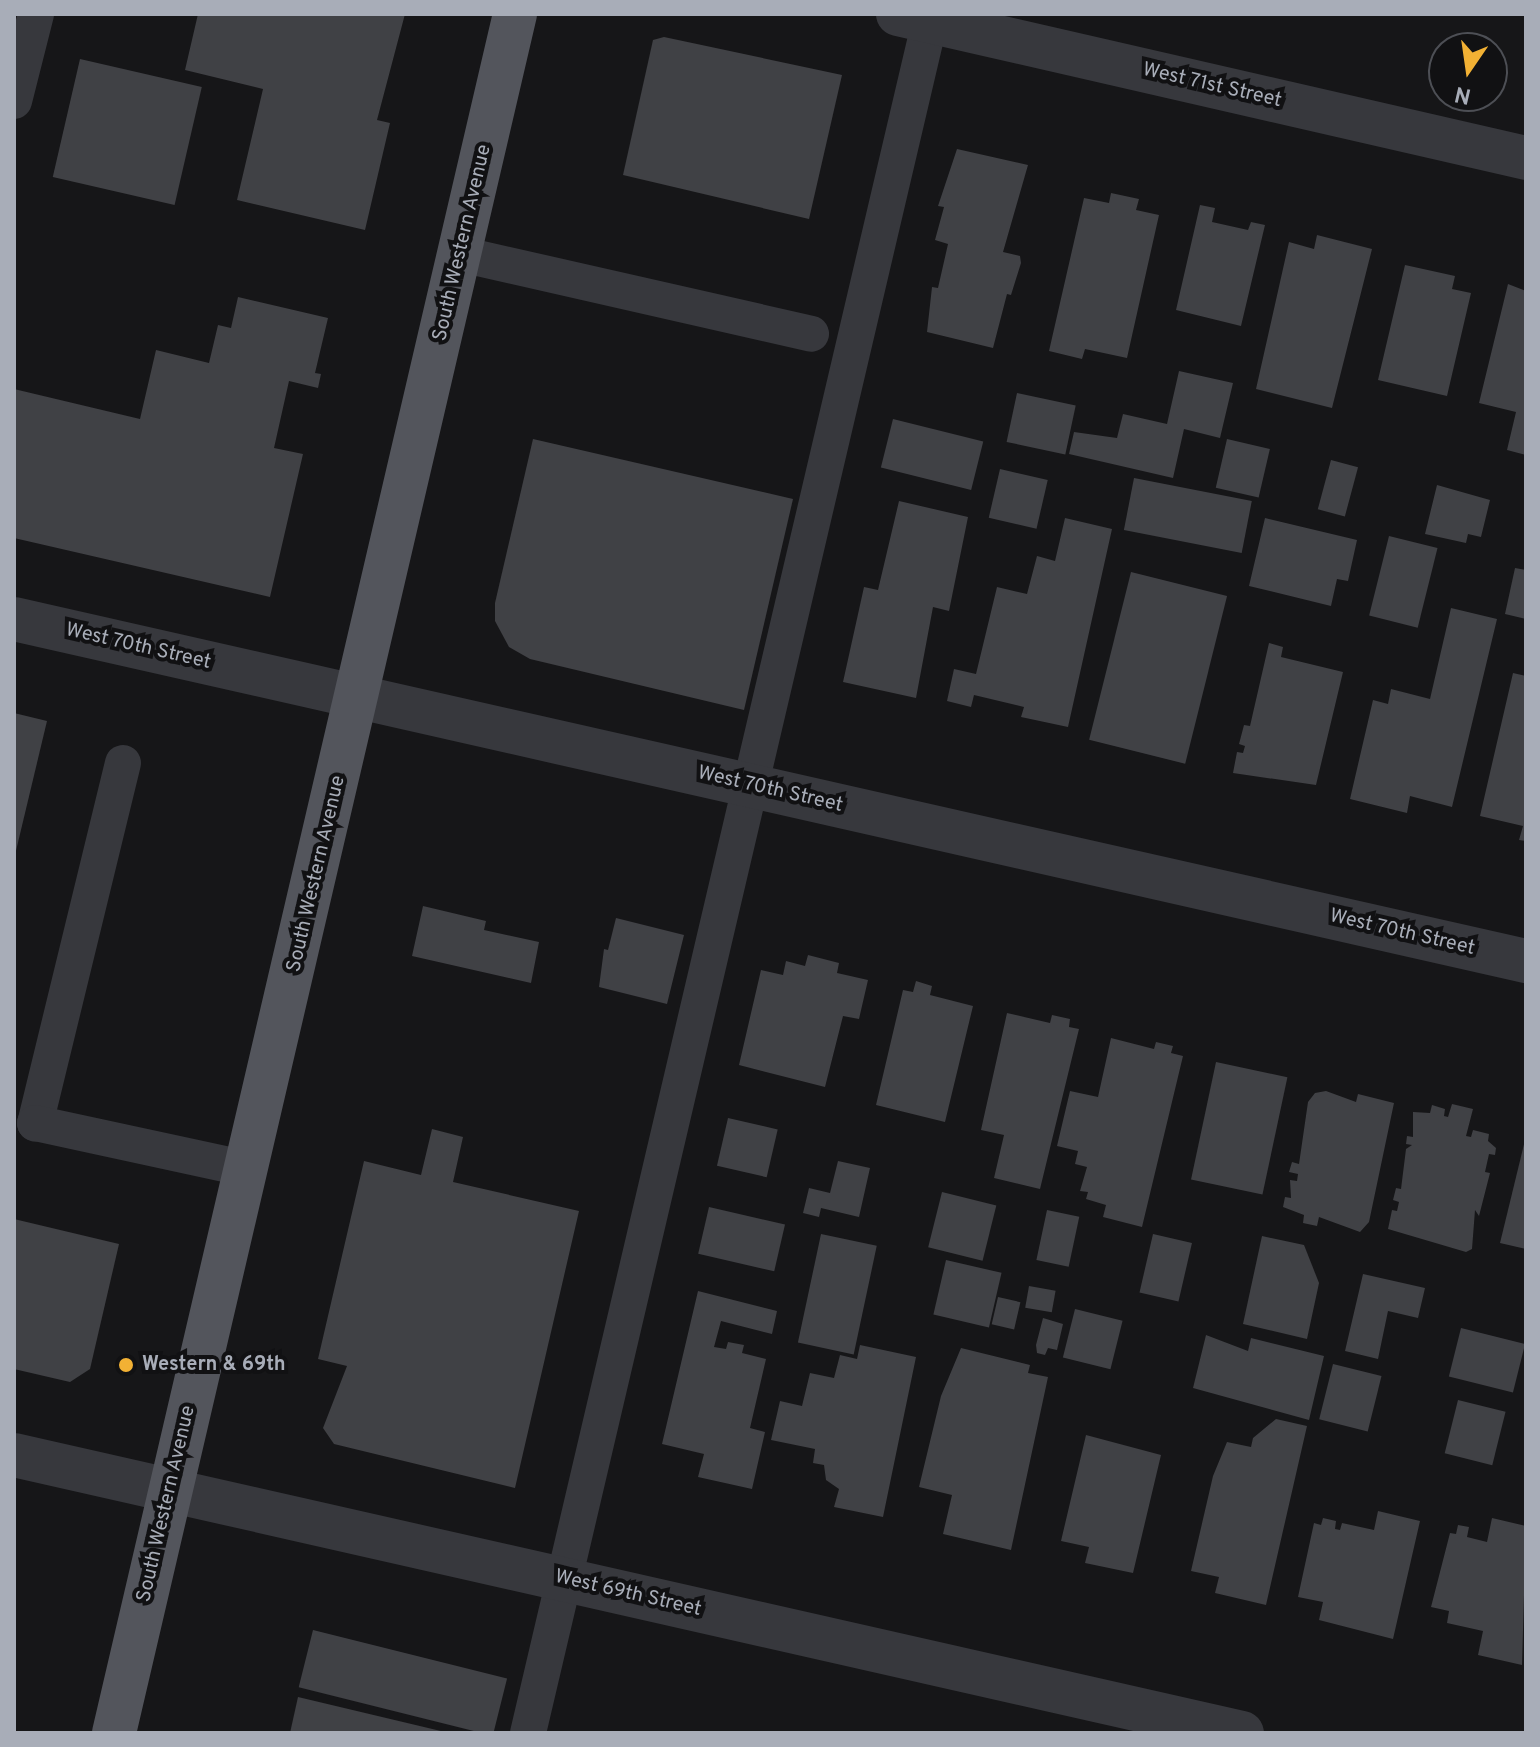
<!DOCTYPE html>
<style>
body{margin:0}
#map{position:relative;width:1540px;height:1747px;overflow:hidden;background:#161618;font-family:Overpass,sans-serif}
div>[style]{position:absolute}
.building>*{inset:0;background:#404145;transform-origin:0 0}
.lane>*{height:36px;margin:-18px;padding:0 18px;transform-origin:18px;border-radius:18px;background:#37383d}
.street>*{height:44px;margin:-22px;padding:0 22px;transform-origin:22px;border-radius:22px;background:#37383d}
.primary>*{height:44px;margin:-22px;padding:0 22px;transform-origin:22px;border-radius:22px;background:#53555c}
.dots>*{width:22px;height:22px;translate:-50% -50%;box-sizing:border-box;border:4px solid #111113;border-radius:50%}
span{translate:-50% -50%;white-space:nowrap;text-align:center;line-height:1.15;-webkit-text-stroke:8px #111113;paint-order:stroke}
.street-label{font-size:20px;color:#a8adb8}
.poi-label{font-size:20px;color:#a8adb8;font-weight:700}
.left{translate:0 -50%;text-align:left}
.frame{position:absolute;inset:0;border:16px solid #a8adb8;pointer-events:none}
.north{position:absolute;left:1428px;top:32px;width:80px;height:80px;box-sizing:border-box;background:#111113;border:2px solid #4d4f55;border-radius:50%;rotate:193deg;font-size:22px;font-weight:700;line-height:32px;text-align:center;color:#a8adb8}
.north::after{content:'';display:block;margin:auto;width:28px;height:36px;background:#f2b134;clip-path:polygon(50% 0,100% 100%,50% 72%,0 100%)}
</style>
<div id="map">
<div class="building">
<div style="clip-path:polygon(198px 14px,405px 14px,377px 120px,390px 123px,365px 230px,237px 200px,263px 89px,185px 70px)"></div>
<div style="clip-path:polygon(664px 37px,842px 75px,809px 219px,623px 175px,653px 40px)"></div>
<div style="left:80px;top:59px;width:125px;height:121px;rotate:13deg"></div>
<div style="clip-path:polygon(957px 149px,1028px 165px,1003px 252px,1020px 256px,1021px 263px,1011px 295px,1007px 294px,993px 348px,927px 332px,932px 287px,938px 288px,948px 244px,935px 240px,944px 207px,938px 206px)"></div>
<div style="clip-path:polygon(1111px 193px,1139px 199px,1136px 210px,1159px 215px,1127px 358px,1085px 349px,1082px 359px,1049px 351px,1084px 198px,1109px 203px)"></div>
<div style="clip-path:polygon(1200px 205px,1215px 208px,1212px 222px,1248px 230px,1251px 222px,1265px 225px,1241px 326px,1176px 310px)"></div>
<div style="clip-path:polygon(1317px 235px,1372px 249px,1332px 408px,1256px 389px,1289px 242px,1314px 249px)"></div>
<div style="clip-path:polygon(1405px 265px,1455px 276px,1452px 289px,1471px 293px,1447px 396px,1378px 380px)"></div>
<div style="clip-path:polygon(1508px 284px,1526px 291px,1526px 455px,1507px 450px,1516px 412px,1479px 403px)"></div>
<div style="clip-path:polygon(238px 297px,328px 318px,315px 373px,321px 374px,318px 388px,289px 381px,274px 448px,303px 454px,270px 597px,14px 538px,14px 389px,140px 419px,156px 350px,209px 363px,218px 325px,231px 328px)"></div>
<div style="clip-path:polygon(1179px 371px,1233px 383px,1220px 438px,1184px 429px,1173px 478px,1069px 454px,1074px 432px,1117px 438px,1123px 414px,1167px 424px)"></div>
<div style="left:1017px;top:393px;width:60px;height:50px;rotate:12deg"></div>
<div style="left:893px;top:419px;width:93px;height:50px;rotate:14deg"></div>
<div style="clip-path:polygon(533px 439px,793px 499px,744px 710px,530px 659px,509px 647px,495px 621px,495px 603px)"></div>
<div style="left:1227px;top:439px;width:44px;height:50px;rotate:13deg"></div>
<div style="left:1331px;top:460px;width:28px;height:51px;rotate:15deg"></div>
<div style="left:1000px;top:469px;width:49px;height:50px;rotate:13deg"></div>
<div style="left:1134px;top:478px;width:120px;height:53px;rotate:11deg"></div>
<div style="clip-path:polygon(1437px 485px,1490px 500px,1481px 537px,1468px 534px,1466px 543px,1425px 534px)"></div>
<div style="clip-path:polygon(899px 501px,968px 517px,949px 611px,933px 607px,916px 698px,843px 682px,864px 587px,878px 590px)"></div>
<div style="clip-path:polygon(1065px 518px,1112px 529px,1068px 727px,1021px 717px,1024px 707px,974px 695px,971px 707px,947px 701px,954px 669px,976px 674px,997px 587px,1027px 594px,1037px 556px,1055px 561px)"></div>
<div style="clip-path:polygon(1265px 518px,1357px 540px,1348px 581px,1337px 579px,1331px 606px,1249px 586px)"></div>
<div style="left:1389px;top:536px;width:50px;height:82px;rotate:14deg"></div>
<div style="clip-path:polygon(1515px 568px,1526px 570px,1526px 619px,1505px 614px)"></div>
<div style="left:1131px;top:572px;width:99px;height:173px;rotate:14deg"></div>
<div style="clip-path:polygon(1451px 608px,1497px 619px,1452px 807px,1410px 796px,1407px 813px,1350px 799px,1373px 700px,1388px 704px,1391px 689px,1430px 699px)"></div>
<div style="clip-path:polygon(1269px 643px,1283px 647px,1281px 657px,1343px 672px,1316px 785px,1233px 773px,1237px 752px,1243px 753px,1245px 746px,1239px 744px,1244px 725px,1250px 726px)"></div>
<div style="clip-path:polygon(1513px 673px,1526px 676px,1526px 841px,1519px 840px,1523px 826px,1480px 816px)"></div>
<div style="clip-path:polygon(14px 713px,47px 721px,15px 855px,14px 855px)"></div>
<div style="clip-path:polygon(423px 906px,486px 921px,484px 930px,539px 942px,531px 983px,412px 956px)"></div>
<div style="clip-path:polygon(616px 918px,684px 935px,667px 1004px,599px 987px,604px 949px,608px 950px)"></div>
<div style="clip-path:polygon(808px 955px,839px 963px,837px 973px,868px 980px,859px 1019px,843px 1016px,825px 1087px,739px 1065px,761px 970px,783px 975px,786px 961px,805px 966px)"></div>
<div style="clip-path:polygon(916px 981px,932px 986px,930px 995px,973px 1006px,945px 1122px,876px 1105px,903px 990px,913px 992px)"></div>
<div style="clip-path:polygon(1007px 1013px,1050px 1023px,1052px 1015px,1070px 1019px,1069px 1027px,1079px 1029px,1040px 1189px,994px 1178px,1004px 1135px,981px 1130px)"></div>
<div style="clip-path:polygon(1111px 1038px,1154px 1049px,1156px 1042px,1173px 1046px,1171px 1053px,1183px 1056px,1142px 1227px,1103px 1217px,1106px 1205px,1086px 1199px,1088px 1192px,1080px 1191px,1087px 1167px,1075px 1164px,1078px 1151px,1057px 1146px,1070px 1091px,1098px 1097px)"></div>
<div style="left:1216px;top:1062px;width:73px;height:120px;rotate:12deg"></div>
<div style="clip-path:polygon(1326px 1091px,1356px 1102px,1358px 1094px,1394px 1103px,1369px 1222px,1360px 1232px,1319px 1217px,1317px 1226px,1303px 1223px,1304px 1215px,1283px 1207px,1285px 1197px,1291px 1198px,1290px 1180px,1297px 1181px,1298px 1174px,1289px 1172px,1292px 1162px,1299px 1164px,1308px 1102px,1315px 1093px)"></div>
<div style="clip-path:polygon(1452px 1104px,1473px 1109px,1466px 1136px,1471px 1137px,1473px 1130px,1489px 1134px,1488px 1141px,1496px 1148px,1495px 1155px,1489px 1154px,1485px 1172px,1490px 1173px,1479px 1216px,1475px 1210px,1472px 1249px,1466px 1252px,1388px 1229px,1392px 1210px,1397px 1211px,1399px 1202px,1393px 1200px,1396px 1188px,1401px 1189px,1406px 1149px,1412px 1145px,1406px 1144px,1407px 1136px,1413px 1137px,1413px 1112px,1430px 1113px,1432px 1105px,1445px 1109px,1444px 1116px,1448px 1117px)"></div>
<div style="left:728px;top:1118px;width:51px;height:49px;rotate:13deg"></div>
<div style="clip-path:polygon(432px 1129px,463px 1137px,453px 1182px,579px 1211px,515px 1488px,334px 1444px,323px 1428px,347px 1366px,318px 1359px,364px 1161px,421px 1175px)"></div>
<div style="clip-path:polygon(1526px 1136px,1526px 1249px,1500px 1243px)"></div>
<div style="clip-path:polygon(838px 1161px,870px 1168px,859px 1217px,821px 1208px,819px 1217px,803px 1213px,809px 1188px,830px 1193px)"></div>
<div style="left:942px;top:1192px;width:56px;height:57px;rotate:14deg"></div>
<div style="left:709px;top:1207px;width:78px;height:48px;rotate:13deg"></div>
<div style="left:1047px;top:1210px;width:33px;height:51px;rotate:12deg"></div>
<div style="clip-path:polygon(14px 1219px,119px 1244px,90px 1369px,70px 1382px,14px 1369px)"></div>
<div style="left:821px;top:1234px;width:57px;height:111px;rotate:12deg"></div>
<div style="left:1153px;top:1234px;width:40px;height:60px;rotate:13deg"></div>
<div style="clip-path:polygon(1262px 1236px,1304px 1245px,1319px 1283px,1307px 1339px,1243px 1324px)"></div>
<div style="left:946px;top:1260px;width:57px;height:56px;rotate:13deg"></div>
<div style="clip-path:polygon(1363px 1274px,1425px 1288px,1418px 1318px,1388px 1311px,1378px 1359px,1345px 1351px)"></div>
<div style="left:1029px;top:1286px;width:27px;height:22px;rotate:10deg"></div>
<div style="clip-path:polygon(698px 1291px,777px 1311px,772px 1334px,721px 1321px,714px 1347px,726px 1349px,728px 1342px,744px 1345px,742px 1353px,766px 1359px,750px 1428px,765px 1432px,752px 1489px,698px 1477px,704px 1454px,662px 1444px)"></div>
<div style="left:998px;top:1297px;width:23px;height:28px;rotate:13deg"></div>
<div style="left:1075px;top:1309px;width:49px;height:50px;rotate:14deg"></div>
<div style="clip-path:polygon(1043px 1318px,1063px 1324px,1057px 1350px,1048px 1348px,1045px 1355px,1037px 1353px,1036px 1345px)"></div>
<div style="left:1461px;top:1328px;width:66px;height:50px;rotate:14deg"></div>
<div style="clip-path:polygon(1206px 1335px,1248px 1351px,1251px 1338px,1324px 1356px,1309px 1420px,1193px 1388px)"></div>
<div style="clip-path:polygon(860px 1345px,916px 1357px,883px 1517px,834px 1507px,839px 1489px,826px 1480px,824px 1465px,813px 1463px,815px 1449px,771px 1440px,780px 1401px,802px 1406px,810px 1373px,834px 1378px,840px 1355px,857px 1359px)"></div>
<div style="clip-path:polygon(961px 1348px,1030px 1365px,1028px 1373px,1048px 1377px,1011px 1550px,943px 1534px,952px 1495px,919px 1487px,941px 1396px)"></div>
<div style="left:1333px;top:1364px;width:50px;height:57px;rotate:14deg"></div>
<div style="left:1458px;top:1400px;width:49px;height:55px;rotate:14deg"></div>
<div style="clip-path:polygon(1276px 1419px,1307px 1426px,1266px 1605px,1215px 1593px,1219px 1577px,1191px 1571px,1213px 1476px,1227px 1442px,1251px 1447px,1253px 1438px)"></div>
<div style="clip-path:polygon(1086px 1435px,1161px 1455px,1133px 1573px,1085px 1563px,1089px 1547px,1061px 1541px)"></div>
<div style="clip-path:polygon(1378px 1511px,1420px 1521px,1393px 1639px,1319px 1620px,1323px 1602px,1298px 1597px,1314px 1523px,1321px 1525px,1323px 1518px,1336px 1521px,1335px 1529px,1340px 1530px,1342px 1523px,1374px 1530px)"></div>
<div style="clip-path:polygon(1492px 1518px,1526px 1526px,1522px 1665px,1478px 1655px,1483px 1631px,1447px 1623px,1449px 1611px,1431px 1607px,1450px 1533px,1456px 1534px,1458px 1525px,1469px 1527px,1467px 1537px,1487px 1542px)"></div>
<div style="left:313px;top:1630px;width:200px;height:59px;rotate:14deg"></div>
<div style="clip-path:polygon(298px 1697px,445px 1732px,445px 1733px,290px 1733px)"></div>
</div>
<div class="lane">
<div style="left:14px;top:101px;width:90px;rotate:-75.8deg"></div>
<div style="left:460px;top:254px;width:360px;rotate:12.8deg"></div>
<div style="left:123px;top:763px;width:371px;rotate:103.7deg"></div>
<div style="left:35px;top:1123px;width:217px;rotate:12.2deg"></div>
<div style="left:528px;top:1733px;width:1759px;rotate:-76.79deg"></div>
</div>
<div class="street">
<div style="left:898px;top:14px;width:644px;rotate:12.91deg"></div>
<div style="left:14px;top:619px;width:1550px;rotate:12.75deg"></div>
<div style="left:14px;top:1455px;width:1259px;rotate:12.76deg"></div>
</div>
<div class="primary">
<div style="left:114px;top:1733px;width:1765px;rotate:-76.87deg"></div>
</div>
<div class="dots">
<div style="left:126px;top:1365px;background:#f2b134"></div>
</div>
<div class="street-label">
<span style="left:1212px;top:86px;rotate:13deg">West 71st Street</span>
<span style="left:463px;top:243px;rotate:-77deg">South Western Avenue</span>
<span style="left:138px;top:647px;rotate:13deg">West 70th Street</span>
<span style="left:770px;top:790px;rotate:13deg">West 70th Street</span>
<span style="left:317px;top:874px;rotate:-77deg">South Western Avenue</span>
<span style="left:1402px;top:933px;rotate:13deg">West 70th Street</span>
<span style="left:167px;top:1504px;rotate:-77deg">South Western Avenue</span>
<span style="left:628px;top:1594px;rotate:13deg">West 69th Street</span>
</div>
<div class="poi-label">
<span class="left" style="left:142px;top:1365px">Western &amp; 69th</span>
</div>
<div class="frame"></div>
<div class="north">N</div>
</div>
